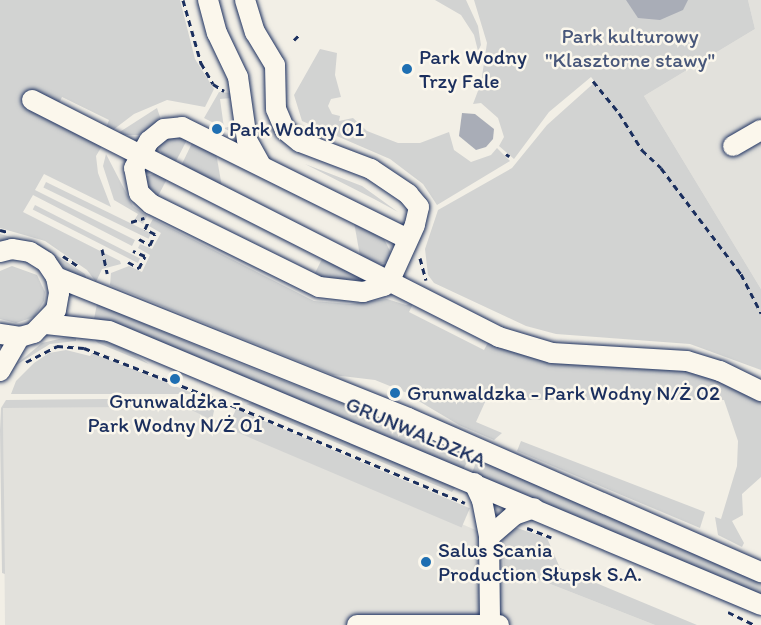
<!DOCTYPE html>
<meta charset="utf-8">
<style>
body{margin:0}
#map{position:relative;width:761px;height:625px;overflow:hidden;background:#f2efe6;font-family:Itim,sans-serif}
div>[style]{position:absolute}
.built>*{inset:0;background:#e2e1dc}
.green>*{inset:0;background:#d2d3d2;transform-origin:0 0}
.water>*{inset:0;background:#a9adb7}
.path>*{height:3px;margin-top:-1.5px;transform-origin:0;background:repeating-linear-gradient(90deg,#1b2f5e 0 6px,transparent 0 10.5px)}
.roads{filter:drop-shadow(0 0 2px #1b2f5e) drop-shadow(0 0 2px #1b2f5e)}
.minor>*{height:20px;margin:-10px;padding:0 10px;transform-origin:10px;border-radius:10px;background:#fbf7ec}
.dots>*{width:16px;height:16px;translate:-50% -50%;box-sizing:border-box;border:3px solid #fbf7ec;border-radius:50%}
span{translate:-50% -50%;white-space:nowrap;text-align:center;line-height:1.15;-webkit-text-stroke:5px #fbf7ec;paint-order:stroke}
.park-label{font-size:21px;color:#49587b}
.poi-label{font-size:21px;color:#1b2f5e}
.left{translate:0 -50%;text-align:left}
.street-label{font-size:21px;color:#1b2f5e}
</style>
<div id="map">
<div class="built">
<div style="clip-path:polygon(748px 0,761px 0,761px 289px,644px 96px,755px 29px)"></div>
<div style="clip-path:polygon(186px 407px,504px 542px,504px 566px,655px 625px,5px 625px,3px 408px)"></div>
</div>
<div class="green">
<div style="clip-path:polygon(0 0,180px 0,195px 59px,214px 89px,205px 107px,167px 100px,134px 114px,109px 133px,105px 131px,109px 120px,62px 97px,57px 107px,102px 146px,96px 156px,98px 173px,111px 207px,44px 174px,35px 190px,135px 240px,132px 246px,33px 195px,23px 212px,120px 261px,121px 264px,102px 269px,96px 282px,87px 270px,45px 241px,0 228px)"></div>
<div style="clip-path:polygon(435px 0,466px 0,478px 26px,481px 45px,478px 51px,474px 35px,461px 15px)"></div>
<div style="clip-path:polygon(474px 0,748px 0,755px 29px,644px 96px,761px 289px,761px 370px,690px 344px,556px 334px,526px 326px,434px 283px,428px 275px,425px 249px,438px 210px,512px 168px,547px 125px,595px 82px,591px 77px,549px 112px,514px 159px,499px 146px,504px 137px,498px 118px,481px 103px,473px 104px,481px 83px,487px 43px)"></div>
<div style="clip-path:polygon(320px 49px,337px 53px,335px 75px,341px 97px,331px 99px,328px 106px,332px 114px,340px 116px,339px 121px,353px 118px,367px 131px,398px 143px,420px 143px,449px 132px,454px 150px,471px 162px,491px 155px,497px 148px,510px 161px,437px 205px,423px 184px,390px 159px,302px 121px,294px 95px)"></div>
<div style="clip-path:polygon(219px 92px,232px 93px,232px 98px,220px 99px,224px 128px,236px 125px,237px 135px,204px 118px)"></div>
<div style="clip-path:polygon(157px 108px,161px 120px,139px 135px,115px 135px)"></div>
<div style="clip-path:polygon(174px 136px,188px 138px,175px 163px,162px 156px,159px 147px,161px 141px)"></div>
<div style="clip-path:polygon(193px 141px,216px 153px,222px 187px,181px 166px)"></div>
<div style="clip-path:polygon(106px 154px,133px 206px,147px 216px,143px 224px,135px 219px,138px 214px,114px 200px,103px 166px)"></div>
<div style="clip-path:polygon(305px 164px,362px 186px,398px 212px,376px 200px)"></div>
<div style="clip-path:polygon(156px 173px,167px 179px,157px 198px,146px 186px,145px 177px)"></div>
<div style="left:46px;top:182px;width:117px;height:6px;rotate:26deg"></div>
<div style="left:35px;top:205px;width:118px;height:5px;rotate:27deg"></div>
<div style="clip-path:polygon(153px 219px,314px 301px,350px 304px,387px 299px,406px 305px,414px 302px,409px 312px,484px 350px,490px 339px,682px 369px,710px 376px,749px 394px,761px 401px,761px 477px,742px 494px,743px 515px,732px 521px,744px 543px,742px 547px,718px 535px,715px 517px,721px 519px,737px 466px,738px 441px,724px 400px,486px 400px,476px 422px,502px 433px,494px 440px,459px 425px,417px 400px,417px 397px,375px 380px,333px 375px,110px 285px,111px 273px,129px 266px,142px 272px,150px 255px,138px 248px,140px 244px,152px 249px,161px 233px,149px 226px)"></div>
<div style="clip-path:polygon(354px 222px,384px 239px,391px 253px,387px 262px,379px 264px,360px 256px)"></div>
<div style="clip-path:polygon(0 234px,39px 244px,85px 274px,87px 281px,70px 273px,39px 245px,0 241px)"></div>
<div style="clip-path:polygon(323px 257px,359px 277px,359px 280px,313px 277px)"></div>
<div style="clip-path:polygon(12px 266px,37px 275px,45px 292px,44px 301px,34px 317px,16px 323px,0 319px,0 271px)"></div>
<div style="clip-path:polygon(97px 304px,231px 360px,471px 454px,463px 470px,212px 364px,94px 319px)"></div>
<div style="clip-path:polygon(76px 335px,76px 341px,50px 344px,13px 367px,42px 343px)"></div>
<div style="clip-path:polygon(93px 338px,125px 348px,149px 364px,98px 343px)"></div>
<div style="clip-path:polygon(66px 350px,90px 356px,92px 353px,195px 394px,11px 394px,16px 381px,34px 363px,49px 353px)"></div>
<div style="clip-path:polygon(205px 398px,216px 402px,212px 420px,185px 407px,3px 408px,5px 574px,2px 573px,0 430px,1px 408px,6px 400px)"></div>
<div style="clip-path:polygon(254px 402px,457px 485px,452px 492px,246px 404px)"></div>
<div style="left:236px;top:409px;width:254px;height:21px;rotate:23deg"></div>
<div style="clip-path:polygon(521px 441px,705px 512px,700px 528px,517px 451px)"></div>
<div style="clip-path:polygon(478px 457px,738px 569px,761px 582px,761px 596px,472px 473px)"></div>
<div style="clip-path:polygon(511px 526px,547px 538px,560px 568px,697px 625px,655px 625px,504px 566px,502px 541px)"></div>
</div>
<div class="water">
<div style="clip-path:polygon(626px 0,688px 0,683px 10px,660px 20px,638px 18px)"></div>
<div style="clip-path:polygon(462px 113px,475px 114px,494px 129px,493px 139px,486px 147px,476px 150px,459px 136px)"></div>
</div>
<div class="path">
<div style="left:183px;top:0;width:66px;rotate:74.1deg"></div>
<div style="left:201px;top:63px;width:24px;rotate:60deg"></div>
<div style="left:213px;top:84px;width:13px;rotate:32deg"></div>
<div style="left:294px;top:40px;width:6px;rotate:-45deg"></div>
<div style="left:593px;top:81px;width:41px;rotate:50.9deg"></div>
<div style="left:619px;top:113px;width:44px;rotate:58.1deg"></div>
<div style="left:642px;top:150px;width:26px;rotate:43deg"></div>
<div style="left:661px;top:168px;width:133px;rotate:53deg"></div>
<div style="left:741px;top:274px;width:44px;rotate:62.9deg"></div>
<div style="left:506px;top:154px;width:4px;rotate:34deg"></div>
<div style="left:131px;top:222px;width:14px;rotate:-17deg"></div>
<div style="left:0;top:230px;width:8px;rotate:14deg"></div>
<div style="left:139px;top:239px;width:13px;rotate:29deg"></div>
<div style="left:150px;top:245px;width:12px;rotate:-66deg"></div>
<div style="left:155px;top:234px;width:11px;rotate:-153deg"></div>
<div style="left:145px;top:229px;width:10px;rotate:-66deg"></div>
<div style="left:102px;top:249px;width:25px;rotate:78deg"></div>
<div style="left:63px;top:256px;width:18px;rotate:34deg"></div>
<div style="left:420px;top:258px;width:23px;rotate:75deg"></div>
<div style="left:128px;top:262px;width:13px;rotate:29deg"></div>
<div style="left:139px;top:268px;width:13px;rotate:-63deg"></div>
<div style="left:145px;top:256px;width:13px;rotate:-157deg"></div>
<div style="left:26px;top:362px;width:35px;rotate:-27deg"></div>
<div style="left:57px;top:346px;width:27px;rotate:4deg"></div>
<div style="left:84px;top:348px;width:166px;rotate:21.2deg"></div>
<div style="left:239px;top:408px;width:245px;rotate:22.8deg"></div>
<div style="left:527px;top:528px;width:26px;rotate:21deg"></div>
<div style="left:728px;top:612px;width:30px;rotate:26deg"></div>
</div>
<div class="roads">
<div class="minor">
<div style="left:208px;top:0;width:34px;rotate:75deg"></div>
<div style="left:217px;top:33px;width:49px;rotate:64.5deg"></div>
<div style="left:238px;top:77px;width:64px;rotate:81.9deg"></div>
<div style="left:247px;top:140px;width:29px;rotate:61deg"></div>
<div style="left:245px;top:0;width:34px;rotate:73deg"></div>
<div style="left:255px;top:32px;width:39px;rotate:59deg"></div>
<div style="left:275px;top:65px;width:44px;rotate:88.7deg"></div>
<div style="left:276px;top:109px;width:23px;rotate:67deg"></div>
<div style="left:285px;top:130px;width:19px;rotate:39deg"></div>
<div style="left:300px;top:142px;width:76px;rotate:20.8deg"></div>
<div style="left:371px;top:169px;width:45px;rotate:34deg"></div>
<div style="left:408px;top:194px;width:17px;rotate:50deg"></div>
<div style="left:419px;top:207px;width:18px;rotate:103deg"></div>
<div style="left:415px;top:225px;width:60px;rotate:114.4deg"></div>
<div style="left:390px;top:280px;width:8px;rotate:135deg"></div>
<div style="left:384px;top:286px;width:22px;rotate:164deg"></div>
<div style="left:363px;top:292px;width:44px;rotate:-173.5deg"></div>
<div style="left:319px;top:287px;width:187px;rotate:-153.7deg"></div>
<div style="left:151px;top:204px;width:16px;rotate:-137deg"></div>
<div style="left:139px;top:193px;width:25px;rotate:-101deg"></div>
<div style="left:134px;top:168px;width:31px;rotate:-61deg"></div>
<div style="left:149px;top:141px;width:19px;rotate:-39deg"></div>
<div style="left:164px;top:129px;width:18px;rotate:-6deg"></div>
<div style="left:182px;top:127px;width:252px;rotate:26.4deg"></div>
<div style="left:32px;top:100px;width:524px;rotate:26.91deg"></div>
<div style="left:499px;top:337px;width:55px;rotate:16.8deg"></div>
<div style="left:552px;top:353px;width:135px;rotate:3.4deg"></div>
<div style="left:687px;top:361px;width:34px;rotate:17deg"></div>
<div style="left:720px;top:371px;width:46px;rotate:26deg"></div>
<div style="left:733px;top:146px;width:32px;rotate:-30deg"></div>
<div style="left:0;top:252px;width:12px;rotate:-14deg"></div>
<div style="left:12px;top:249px;width:18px;rotate:9deg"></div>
<div style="left:30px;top:252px;width:19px;rotate:32deg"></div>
<div style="left:46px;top:262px;width:18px;rotate:56deg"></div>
<div style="left:56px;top:277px;width:16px;rotate:79deg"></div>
<div style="left:59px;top:293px;width:17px;rotate:100deg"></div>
<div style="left:56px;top:310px;width:32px;rotate:134deg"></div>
<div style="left:34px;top:333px;width:15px;rotate:164deg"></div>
<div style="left:20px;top:337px;width:20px;rotate:-171deg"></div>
<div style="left:56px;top:277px;width:379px;rotate:21.8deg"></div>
<div style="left:408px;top:418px;width:385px;rotate:23.6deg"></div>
<div style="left:46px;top:324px;width:63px;rotate:6.3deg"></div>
<div style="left:109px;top:331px;width:707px;rotate:22.79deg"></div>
<div style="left:0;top:371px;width:39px;rotate:-60deg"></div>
<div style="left:474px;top:483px;width:19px;rotate:65deg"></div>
<div style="left:482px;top:500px;width:38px;rotate:79deg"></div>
<div style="left:489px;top:537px;width:33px;rotate:-41deg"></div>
<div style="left:514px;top:515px;width:21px;rotate:-19deg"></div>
<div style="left:489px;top:537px;width:88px;rotate:89.3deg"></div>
<div style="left:357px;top:625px;width:142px"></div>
</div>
</div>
<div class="dots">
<div style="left:407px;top:69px;background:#1f6fb2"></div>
<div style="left:217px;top:129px;background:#1f6fb2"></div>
<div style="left:175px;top:379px;background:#1f6fb2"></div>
<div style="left:395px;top:393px;background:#1f6fb2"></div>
<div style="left:426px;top:562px;background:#1f6fb2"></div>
</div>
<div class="park-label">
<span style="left:630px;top:48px">Park kulturowy<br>"Klasztorne stawy"</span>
</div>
<div class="poi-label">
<span class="left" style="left:419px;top:69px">Park Wodny<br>Trzy Fale</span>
<span class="left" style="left:229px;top:129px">Park Wodny 01</span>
<span class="left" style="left:407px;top:393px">Grunwaldzka - Park Wodny N/Ż 02</span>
<span style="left:175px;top:413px">Grunwaldzka -<br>Park Wodny N/Ż 01</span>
<span class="left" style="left:438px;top:562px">Salus Scania<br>Production Słupsk S.A.</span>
</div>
<div class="street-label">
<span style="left:416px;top:432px;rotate:23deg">GRUNWALDZKA</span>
</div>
</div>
